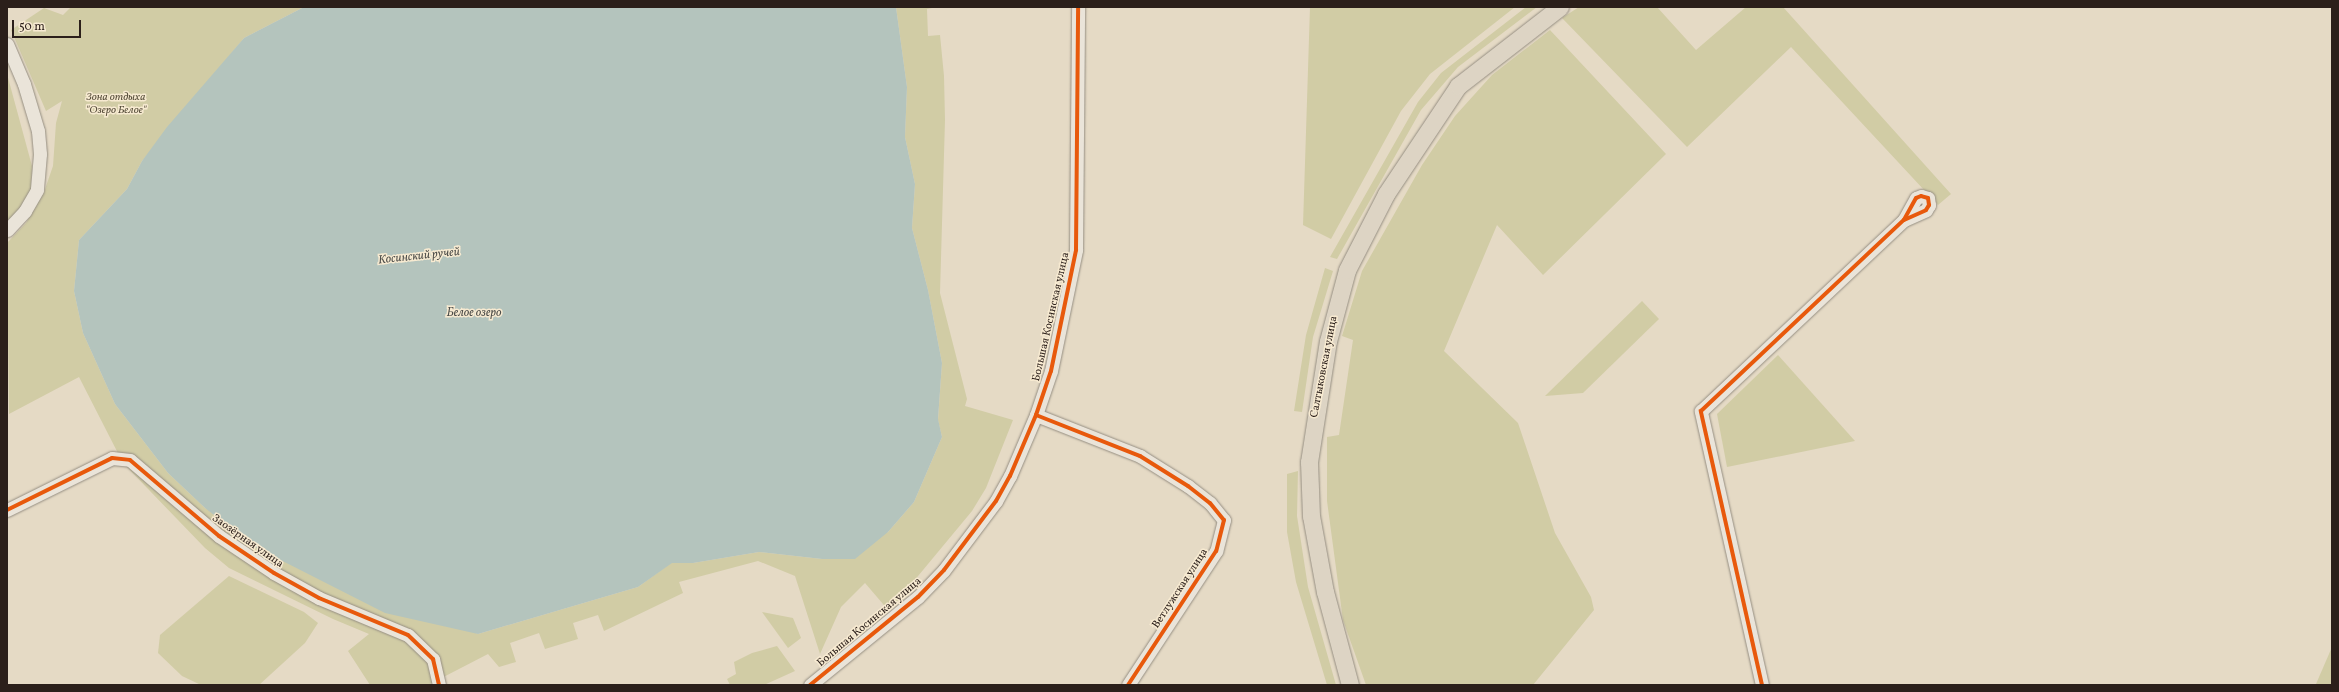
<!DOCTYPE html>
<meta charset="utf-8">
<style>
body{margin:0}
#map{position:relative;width:2339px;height:692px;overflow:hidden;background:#e5dac5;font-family:Vollkorn,serif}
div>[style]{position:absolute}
.green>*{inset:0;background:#d1cca5}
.water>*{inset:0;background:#b4c4bd}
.roads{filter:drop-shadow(0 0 1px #958e82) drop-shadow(0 0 1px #958e82)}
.minor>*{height:13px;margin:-6.5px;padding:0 6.5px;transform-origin:6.5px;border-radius:6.5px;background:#eae4d9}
.major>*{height:17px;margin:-8.5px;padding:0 8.5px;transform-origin:8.5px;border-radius:8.5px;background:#ddd4c4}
.cycleway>*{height:4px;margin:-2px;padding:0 2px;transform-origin:2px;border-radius:2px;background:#e8590c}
span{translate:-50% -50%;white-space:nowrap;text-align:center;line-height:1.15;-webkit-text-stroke:3px #f7ead1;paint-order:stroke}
.park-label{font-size:11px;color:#584f3c;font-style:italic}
.street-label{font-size:11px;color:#2b1f1a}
.water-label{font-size:12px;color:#4e4e4a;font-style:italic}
.frame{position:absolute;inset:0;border:8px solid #2b1f1a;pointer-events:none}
.scale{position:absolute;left:12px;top:20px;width:69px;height:18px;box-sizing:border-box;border:2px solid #2b1f1a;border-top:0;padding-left:5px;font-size:12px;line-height:14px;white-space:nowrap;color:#2b1f1a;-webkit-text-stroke:3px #f7ead1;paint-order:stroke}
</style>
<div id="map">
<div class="green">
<div style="clip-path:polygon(71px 7px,304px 7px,244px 38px,142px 161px,127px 189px,79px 240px,74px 291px,83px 333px,115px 404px,168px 473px,205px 508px,478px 634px,638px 587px,671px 563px,693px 563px,759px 552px,822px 559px,888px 532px,914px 502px,942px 437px,938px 420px,942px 363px,928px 290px,912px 228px,915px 184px,905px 137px,907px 87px,896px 7px,937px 7px,927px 9px,928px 36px,940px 35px,944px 76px,945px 120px,940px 293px,967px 399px,965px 406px,1013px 420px,986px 488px,972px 511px,889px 611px,865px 583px,841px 607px,820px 654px,795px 576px,758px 561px,679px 582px,683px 593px,604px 631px,598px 615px,573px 623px,578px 639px,545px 649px,539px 633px,513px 642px,510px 643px,516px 662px,499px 667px,488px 654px,428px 685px,370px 685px,348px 651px,369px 634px,333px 619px,229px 568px,205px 548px,123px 463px,79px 377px,9px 414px,7px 243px,26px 223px,44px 192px,53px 166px,56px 123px,62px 101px,46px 111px,11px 30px,44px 8px,63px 15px)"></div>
<div style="clip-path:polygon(1310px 7px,1515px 7px,1430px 74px,1401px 111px,1331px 239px,1303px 225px)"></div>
<div style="clip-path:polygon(1526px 7px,1537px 7px,1458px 67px,1421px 110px,1337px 259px,1330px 257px,1418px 102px,1441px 73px)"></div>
<div style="clip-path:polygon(1579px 7px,1657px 7px,1696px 50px,1746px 7px,1783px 7px,1951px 194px,1938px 205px,1791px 47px,1687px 147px,1562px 18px)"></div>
<div style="clip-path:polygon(1550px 30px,1666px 154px,1543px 275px,1497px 225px,1444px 351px,1518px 423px,1555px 533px,1591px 597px,1594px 610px,1533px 685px,1366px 685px,1343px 620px,1327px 501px,1327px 437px,1339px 435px,1353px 340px,1342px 336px,1362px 271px,1422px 165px,1455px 116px,1492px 75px)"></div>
<div style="clip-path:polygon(7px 74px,32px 166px,31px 195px,7px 224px)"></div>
<div style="clip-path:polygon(1325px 268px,1333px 271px,1313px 337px,1302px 412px,1294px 411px,1306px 335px)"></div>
<div style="clip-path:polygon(1642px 301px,1659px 319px,1583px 393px,1545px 396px)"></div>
<div style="clip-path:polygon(1778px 355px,1855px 441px,1727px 467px,1717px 414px)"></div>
<div style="clip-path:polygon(1298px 471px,1297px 516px,1308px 587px,1336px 685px,1327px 685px,1296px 582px,1287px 532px,1287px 474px)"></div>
<div style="clip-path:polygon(229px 576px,304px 612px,318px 623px,305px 643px,259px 685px,201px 685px,182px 676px,158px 653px,160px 635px)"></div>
<div style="clip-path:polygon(762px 612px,793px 618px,801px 638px,788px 648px)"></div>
<div style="clip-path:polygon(777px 646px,795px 671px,764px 685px,730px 685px,727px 679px,736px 674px,734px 662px,752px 653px)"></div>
<div style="clip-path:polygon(2332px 647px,2332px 685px,2318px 685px,2316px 684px)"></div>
</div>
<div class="water">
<div style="clip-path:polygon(304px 7px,896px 7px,907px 87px,905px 137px,915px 184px,912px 228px,928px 290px,942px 363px,938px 419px,942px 437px,914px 502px,888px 532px,855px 559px,822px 559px,759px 552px,693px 563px,672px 563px,638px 587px,478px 634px,385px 613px,255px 547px,205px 508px,168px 473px,115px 404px,83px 333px,74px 291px,79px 240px,127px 189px,142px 161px,167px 127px,244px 38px)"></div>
</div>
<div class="roads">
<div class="minor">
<div style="left:7px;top:44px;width:43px;rotate:67deg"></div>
<div style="left:24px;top:84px;width:49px;rotate:73.4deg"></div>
<div style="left:38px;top:131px;width:23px;rotate:85deg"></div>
<div style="left:40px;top:154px;width:36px;rotate:95deg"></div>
<div style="left:37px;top:190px;width:24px;rotate:120deg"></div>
<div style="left:25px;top:211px;width:26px;rotate:133deg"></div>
<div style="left:1036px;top:415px;width:112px;rotate:21.5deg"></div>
<div style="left:1140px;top:456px;width:57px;rotate:32deg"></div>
<div style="left:1188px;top:486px;width:28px;rotate:38deg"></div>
<div style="left:1210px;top:503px;width:22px;rotate:51deg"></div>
<div style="left:1224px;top:520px;width:32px;rotate:104deg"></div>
<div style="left:1216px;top:551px;width:160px;rotate:123.3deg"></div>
<div style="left:7px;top:510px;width:117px;rotate:-26.3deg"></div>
<div style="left:112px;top:458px;width:18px;rotate:6deg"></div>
<div style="left:130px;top:460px;width:117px;rotate:40.5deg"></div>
<div style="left:219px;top:536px;width:66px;rotate:33.9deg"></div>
<div style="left:274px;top:573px;width:51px;rotate:29.1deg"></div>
<div style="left:319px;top:598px;width:96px;rotate:22.6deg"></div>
<div style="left:408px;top:635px;width:35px;rotate:44deg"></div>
<div style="left:433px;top:659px;width:27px;rotate:77deg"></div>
<div style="left:810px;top:685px;width:139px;rotate:-39.2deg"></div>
<div style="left:918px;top:597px;width:37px;rotate:-46deg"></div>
<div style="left:944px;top:570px;width:86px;rotate:-53deg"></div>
<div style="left:996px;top:501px;width:29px;rotate:-61deg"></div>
<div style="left:1010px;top:476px;width:66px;rotate:-66.9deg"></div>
<div style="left:1036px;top:415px;width:46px;rotate:-71.2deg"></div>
<div style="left:1051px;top:371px;width:124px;rotate:-78.3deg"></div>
<div style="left:1076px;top:250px;width:243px;rotate:-89.5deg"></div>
<div style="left:1762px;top:685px;width:281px;rotate:-102.6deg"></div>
<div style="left:1701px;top:411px;width:279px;rotate:-43.3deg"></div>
<div style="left:1904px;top:220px;width:24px;rotate:-24deg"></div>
<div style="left:1926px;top:210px;width:6px;rotate:-59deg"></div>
<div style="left:1929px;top:205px;width:7px;rotate:-98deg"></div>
<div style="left:1928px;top:198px;width:7px;rotate:-164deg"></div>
<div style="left:1921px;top:196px;width:5px;rotate:158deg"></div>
<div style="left:1916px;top:198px;width:25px;rotate:119deg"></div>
</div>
<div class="major">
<div style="left:1350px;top:685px;width:96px;rotate:-105deg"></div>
<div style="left:1325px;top:592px;width:77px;rotate:-100.4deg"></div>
<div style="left:1311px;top:516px;width:54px;rotate:-92.1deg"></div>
<div style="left:1309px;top:462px;width:122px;rotate:-81.1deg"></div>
<div style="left:1328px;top:341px;width:73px;rotate:-75deg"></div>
<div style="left:1347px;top:270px;width:85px;rotate:-62.8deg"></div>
<div style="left:1386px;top:194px;width:130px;rotate:-56.3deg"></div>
<div style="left:1458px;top:86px;width:129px;rotate:-37.8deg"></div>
</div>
</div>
<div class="cycleway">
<div style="left:1036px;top:415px;width:112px;rotate:21.5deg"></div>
<div style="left:1140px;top:456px;width:57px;rotate:32deg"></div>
<div style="left:1188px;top:486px;width:28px;rotate:38deg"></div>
<div style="left:1210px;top:503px;width:22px;rotate:51deg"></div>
<div style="left:1224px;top:520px;width:32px;rotate:104deg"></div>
<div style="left:1216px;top:551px;width:160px;rotate:123.3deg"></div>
<div style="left:7px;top:510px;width:117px;rotate:-26.3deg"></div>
<div style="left:112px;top:458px;width:18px;rotate:6deg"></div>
<div style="left:130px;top:460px;width:117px;rotate:40.5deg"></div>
<div style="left:219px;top:536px;width:66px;rotate:33.9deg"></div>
<div style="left:274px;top:573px;width:51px;rotate:29.1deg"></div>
<div style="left:319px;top:598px;width:96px;rotate:22.6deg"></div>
<div style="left:408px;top:635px;width:35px;rotate:44deg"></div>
<div style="left:433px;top:659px;width:27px;rotate:77deg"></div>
<div style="left:810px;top:685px;width:139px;rotate:-39.2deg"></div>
<div style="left:918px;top:597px;width:37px;rotate:-46deg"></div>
<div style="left:944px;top:570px;width:86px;rotate:-53deg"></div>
<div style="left:996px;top:501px;width:29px;rotate:-61deg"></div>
<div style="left:1010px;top:476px;width:66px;rotate:-66.9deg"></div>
<div style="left:1036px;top:415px;width:46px;rotate:-71.2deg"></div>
<div style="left:1051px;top:371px;width:124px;rotate:-78.3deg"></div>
<div style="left:1076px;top:250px;width:243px;rotate:-89.5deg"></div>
<div style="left:1762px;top:685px;width:281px;rotate:-102.6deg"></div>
<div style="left:1701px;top:411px;width:279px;rotate:-43.3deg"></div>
<div style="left:1904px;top:220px;width:24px;rotate:-24deg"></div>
<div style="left:1926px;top:210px;width:6px;rotate:-59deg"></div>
<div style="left:1929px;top:205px;width:7px;rotate:-98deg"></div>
<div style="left:1928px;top:198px;width:7px;rotate:-164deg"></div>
<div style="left:1921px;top:196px;width:5px;rotate:158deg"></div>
<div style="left:1916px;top:198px;width:25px;rotate:119deg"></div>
</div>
<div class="park-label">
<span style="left:116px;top:105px">Зона отдыха<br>"Озеро Белое"</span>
</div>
<div class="street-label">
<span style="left:1052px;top:317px;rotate:-77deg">Большая Косинская улица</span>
<span style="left:1325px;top:367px;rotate:-79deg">Салтыковская улица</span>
<span style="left:247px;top:542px;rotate:35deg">Заозёрная улица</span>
<span style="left:1181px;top:589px;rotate:-57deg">Ветлужская улица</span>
<span style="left:870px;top:623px;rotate:-40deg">Большая Косинская улица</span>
</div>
<div class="water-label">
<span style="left:419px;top:257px;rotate:-6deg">Косинский ручей</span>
<span style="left:474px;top:314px">Белое озеро</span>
</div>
<div class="frame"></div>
<div class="scale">50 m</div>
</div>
